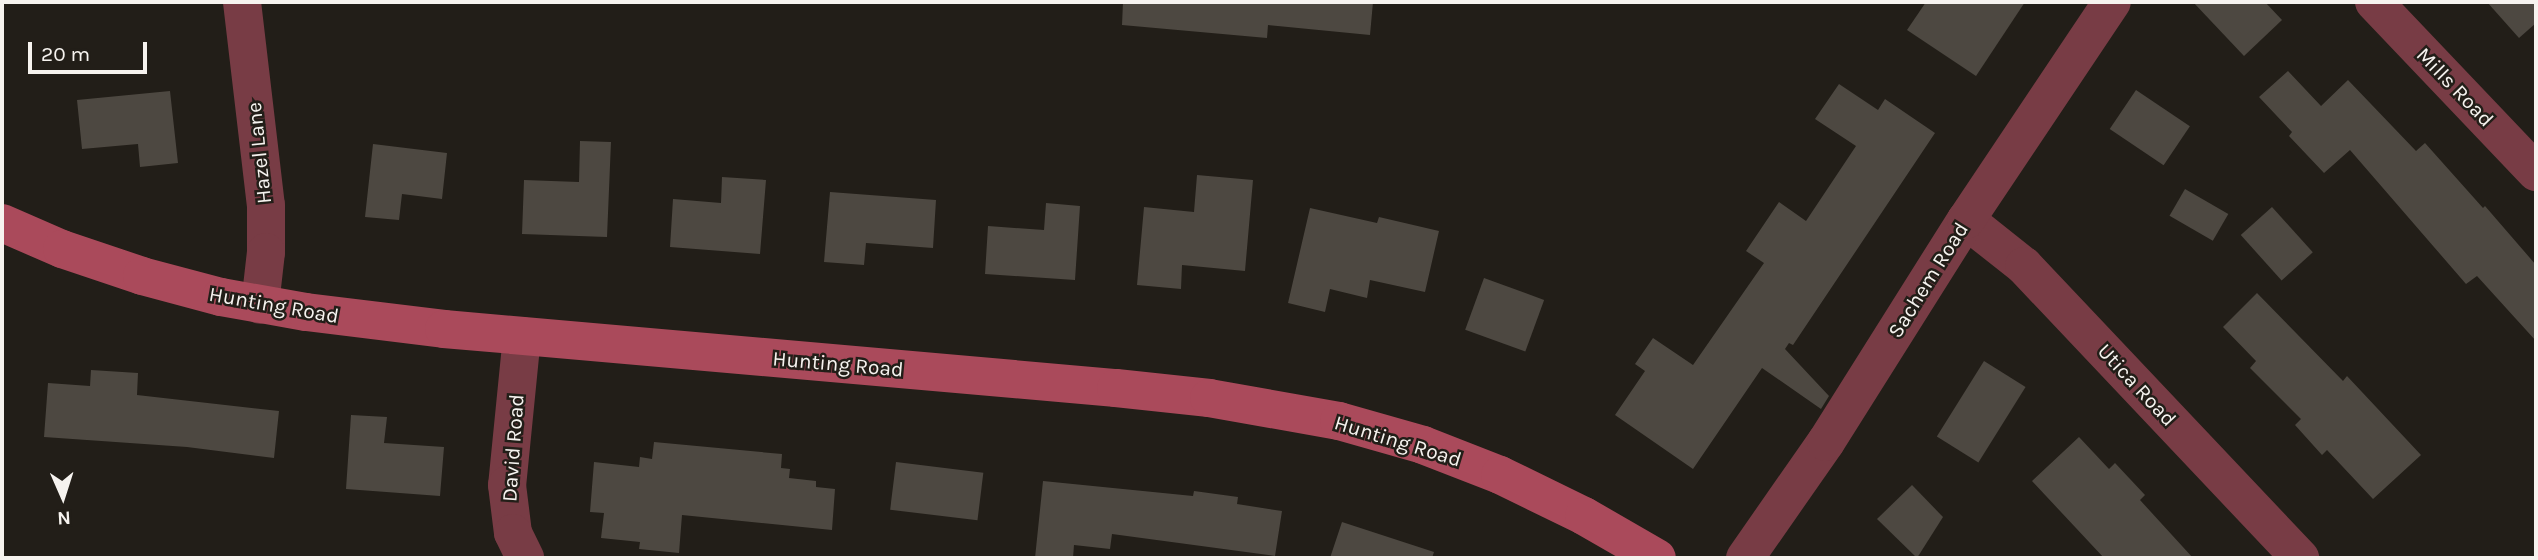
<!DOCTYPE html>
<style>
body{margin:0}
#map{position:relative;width:2538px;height:560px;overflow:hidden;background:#221e18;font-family:Karla,sans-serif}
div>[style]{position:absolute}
.building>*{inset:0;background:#4d4841;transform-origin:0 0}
.street>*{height:38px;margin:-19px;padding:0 19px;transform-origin:19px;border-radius:19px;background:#783c45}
.secondary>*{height:38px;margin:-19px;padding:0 19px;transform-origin:19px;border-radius:19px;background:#aa4a5b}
span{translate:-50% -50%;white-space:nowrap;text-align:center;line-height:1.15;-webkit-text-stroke:5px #221e18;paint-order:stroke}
.street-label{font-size:21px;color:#f6f3ef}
.frame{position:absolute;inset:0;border:4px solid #f6f3ef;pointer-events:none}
.north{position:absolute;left:28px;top:462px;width:70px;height:70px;-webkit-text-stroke:5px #221e18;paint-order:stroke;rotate:177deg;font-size:19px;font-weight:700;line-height:28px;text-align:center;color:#f6f3ef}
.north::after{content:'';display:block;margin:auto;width:24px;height:32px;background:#f6f3ef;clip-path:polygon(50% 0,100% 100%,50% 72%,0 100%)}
.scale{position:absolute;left:28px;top:42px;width:119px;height:32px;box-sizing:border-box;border:4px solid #f6f3ef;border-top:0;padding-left:9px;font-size:21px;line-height:24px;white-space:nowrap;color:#f6f3ef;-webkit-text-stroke:5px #221e18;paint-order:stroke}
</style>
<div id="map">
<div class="building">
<div style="clip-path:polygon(1123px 2px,1373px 2px,1370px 35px,1268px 25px,1267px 38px,1122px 25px)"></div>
<div style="clip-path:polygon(1926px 2px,2025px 2px,1976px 76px,1907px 30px)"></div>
<div style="clip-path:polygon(2193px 2px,2265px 2px,2282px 20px,2244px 56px)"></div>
<div style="clip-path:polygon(2487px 2px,2536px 2px,2536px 23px,2519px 38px)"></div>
<div style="clip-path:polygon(2288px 71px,2321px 106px,2348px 80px,2416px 151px,2425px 143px,2483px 208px,2485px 206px,2536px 265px,2536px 341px,2477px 276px,2466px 284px,2350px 150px,2324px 173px,2289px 136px,2292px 132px,2259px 97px)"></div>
<div style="clip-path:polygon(1839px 84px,1878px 110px,1885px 99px,1935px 133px,1793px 345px,1789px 343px,1785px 349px,1829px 396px,1821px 409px,1762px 368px,1693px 469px,1615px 415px,1645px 371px,1635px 364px,1653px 338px,1693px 365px,1764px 263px,1746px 251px,1779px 202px,1806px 221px,1856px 146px,1815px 119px)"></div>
<div style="left:2136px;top:90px;width:65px;height:47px;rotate:34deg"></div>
<div style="clip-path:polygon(170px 91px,178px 163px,140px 167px,138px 144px,82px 149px,77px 100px)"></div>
<div style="clip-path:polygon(580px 141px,611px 142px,607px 237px,522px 234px,524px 180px,579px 182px)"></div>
<div style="clip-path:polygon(373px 144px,447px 153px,442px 199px,402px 194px,399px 220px,365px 217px)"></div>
<div style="clip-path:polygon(1197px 175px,1253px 180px,1245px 271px,1182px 265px,1181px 289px,1137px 285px,1144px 207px,1194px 212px)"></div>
<div style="clip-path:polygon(722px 177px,766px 180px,760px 254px,670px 247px,673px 199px,721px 203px)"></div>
<div style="left:2185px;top:189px;width:50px;height:31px;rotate:30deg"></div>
<div style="clip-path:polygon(830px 192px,936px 200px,933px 248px,866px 243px,864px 265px,824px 262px)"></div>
<div style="clip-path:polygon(1046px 203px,1080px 206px,1075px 280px,985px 274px,988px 226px,1044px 230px)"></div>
<div style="left:2272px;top:207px;width:61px;height:42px;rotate:48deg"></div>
<div style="clip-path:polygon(1310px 208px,1377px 223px,1379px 217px,1439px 231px,1425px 292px,1370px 280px,1367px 298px,1330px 289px,1325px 312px,1288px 303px)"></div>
<div style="left:1484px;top:278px;width:64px;height:55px;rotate:20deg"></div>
<div style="clip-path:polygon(2257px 293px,2343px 381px,2347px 376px,2421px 455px,2373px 499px,2327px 450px,2322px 455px,2295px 425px,2301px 419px,2250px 368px,2256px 361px,2223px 327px)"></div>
<div style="left:1984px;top:361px;width:49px;height:89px;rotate:32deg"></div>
<div style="clip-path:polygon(91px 370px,138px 373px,137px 395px,279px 411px,274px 458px,187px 447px,44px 437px,48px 383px,90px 386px)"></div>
<div style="clip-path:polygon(351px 415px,387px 417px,384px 443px,444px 447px,440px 496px,346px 489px)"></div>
<div style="clip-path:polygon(2079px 437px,2109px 469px,2115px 463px,2145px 495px,2140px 500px,2193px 558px,2104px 558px,2032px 481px)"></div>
<div style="clip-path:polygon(654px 442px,782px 454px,781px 468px,790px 469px,789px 478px,816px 481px,816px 487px,835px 489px,832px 530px,682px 515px,679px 553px,639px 549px,640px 542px,601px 538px,604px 513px,590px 512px,594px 462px,639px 467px,640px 457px,652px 459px)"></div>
<div style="left:896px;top:462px;width:88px;height:48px;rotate:7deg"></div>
<div style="clip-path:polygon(1043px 481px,1193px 496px,1194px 491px,1238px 497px,1237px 504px,1282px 511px,1275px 556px,1112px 534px,1110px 549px,1074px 545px,1073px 558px,1035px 558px)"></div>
<div style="clip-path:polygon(1912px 485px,1943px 517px,1917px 558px,1877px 519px)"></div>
<div style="clip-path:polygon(1342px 522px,1434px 552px,1432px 558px,1330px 558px)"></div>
</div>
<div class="street">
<div style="left:242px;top:2px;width:204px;rotate:83.3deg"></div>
<div style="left:266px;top:205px;width:47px;rotate:90deg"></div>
<div style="left:266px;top:252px;width:53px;rotate:96.5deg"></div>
<div style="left:2374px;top:2px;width:235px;rotate:46.4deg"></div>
<div style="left:1966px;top:220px;width:74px;rotate:38.4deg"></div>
<div style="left:2024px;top:266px;width:402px;rotate:46.6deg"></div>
<div style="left:522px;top:336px;width:150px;rotate:95.7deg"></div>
<div style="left:507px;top:485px;width:48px;rotate:82.9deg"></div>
<div style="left:513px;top:533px;width:28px;rotate:64deg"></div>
<div style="left:1745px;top:558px;width:141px;rotate:-55.1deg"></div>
<div style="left:1826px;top:442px;width:262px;rotate:-57.8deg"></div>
<div style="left:1966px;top:220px;width:262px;rotate:-56.2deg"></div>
</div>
<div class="secondary">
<div style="left:2px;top:223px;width:65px;rotate:23.4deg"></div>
<div style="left:62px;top:249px;width:84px;rotate:18.6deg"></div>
<div style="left:142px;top:276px;width:82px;rotate:14.9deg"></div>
<div style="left:221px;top:297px;width:86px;rotate:10deg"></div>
<div style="left:306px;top:312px;width:139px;rotate:7deg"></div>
<div style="left:444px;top:329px;width:675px;rotate:5.02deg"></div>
<div style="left:1116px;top:388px;width:94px;rotate:6.1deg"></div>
<div style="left:1209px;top:398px;width:132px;rotate:10deg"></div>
<div style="left:1339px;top:421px;width:87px;rotate:15.9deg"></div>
<div style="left:1423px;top:445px;width:83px;rotate:21.3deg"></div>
<div style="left:1500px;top:475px;width:93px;rotate:26deg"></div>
<div style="left:1584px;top:516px;width:84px;rotate:29.9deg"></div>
</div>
<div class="street-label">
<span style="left:2455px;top:87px;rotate:46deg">Mills Road</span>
<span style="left:259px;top:153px;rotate:-96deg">Hazel Lane</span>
<span style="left:1928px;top:280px;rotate:-58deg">Sachem Road</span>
<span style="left:274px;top:305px;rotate:10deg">Hunting Road</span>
<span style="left:838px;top:364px;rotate:5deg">Hunting Road</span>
<span style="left:2137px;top:385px;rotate:47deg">Utica Road</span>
<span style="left:1398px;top:441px;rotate:17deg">Hunting Road</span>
<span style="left:513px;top:448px;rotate:-86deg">David Road</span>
</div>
<div class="frame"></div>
<div class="north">N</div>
<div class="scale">20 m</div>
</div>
